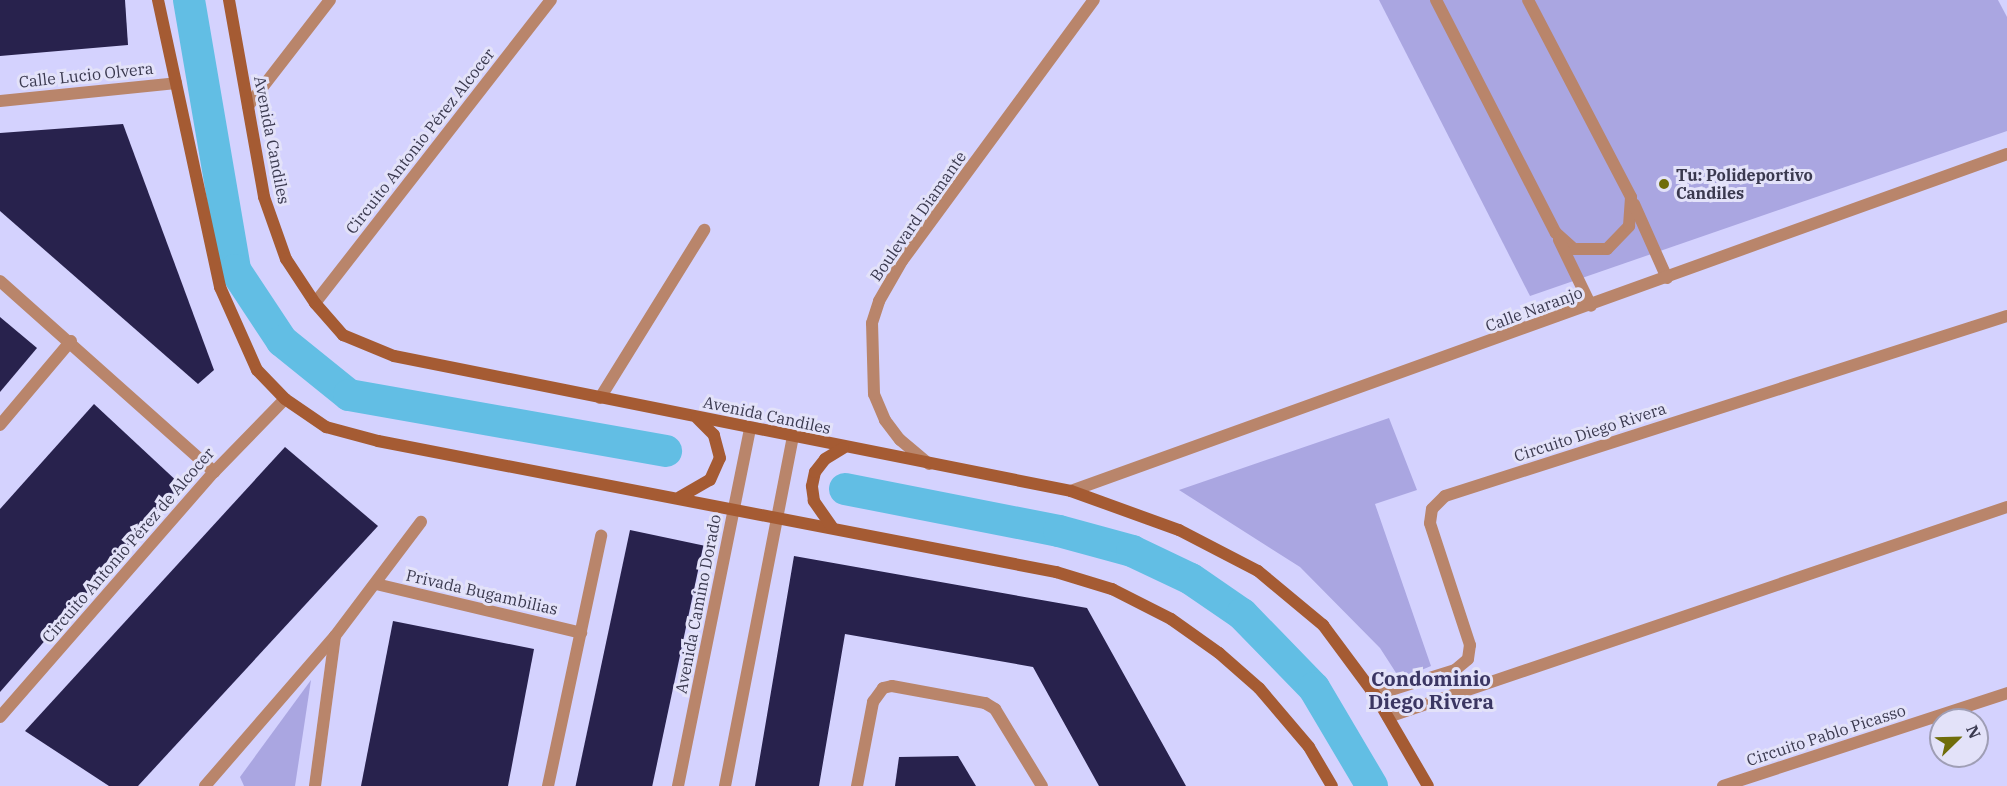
<!DOCTYPE html>
<meta charset="utf-8">
<style>
body{margin:0}
#map{position:relative;width:2007px;height:786px;overflow:hidden;background:#d4d2fe;font-family:"IBM Plex Serif",serif}
div>[style]{position:absolute}
.green>*{inset:0;background:#aaa6e1}
.canal>*{height:32px;margin:-16px;padding:0 16px;transform-origin:16px;border-radius:16px;background:#62bee4}
.building>*{inset:0;background:#28224d;transform-origin:0 0}
.lane>*{height:12px;margin:-6px;padding:0 6px;transform-origin:6px;border-radius:6px;background:#b9856b}
.street>*{height:12px;margin:-6px;padding:0 6px;transform-origin:6px;border-radius:6px;background:#b9856b}
.secondary>*{height:12px;margin:-6px;padding:0 6px;transform-origin:6px;border-radius:6px;background:#a55b33}
.dots>*{width:16px;height:16px;translate:-50% -50%;box-sizing:border-box;border:3px solid #e3e2f9;border-radius:50%}
span{translate:-50% -50%;white-space:nowrap;text-align:center;line-height:1.15;-webkit-text-stroke:6px #e3e2f9;paint-order:stroke}
.street-label{font-size:16px;color:#3a394f}
.poi-label{font-size:16px;color:#3a394f;font-weight:700}
.left{translate:0 -50%;text-align:left}
.quarter-label{font-size:20px;color:#3b3663;font-weight:700}
.north{position:absolute;left:1929px;top:708px;width:60px;height:60px;box-sizing:border-box;background:#e3e2f9;border:2px solid #9f9eb5;border-radius:50%;rotate:67deg;font-size:16px;font-weight:700;line-height:24px;text-align:center;color:#3a394f}
.north::after{content:'';display:block;margin:auto;width:21px;height:27px;background:#706d0b;clip-path:polygon(50% 0,100% 100%,50% 72%,0 100%)}
</style>
<div id="map">
<div class="green">
<div style="clip-path:polygon(1379px 0,1998px 0,2007px 17px,2007px 131px,1530px 296px)"></div>
<div style="clip-path:polygon(1389px 418px,1417px 490px,1375px 504px,1431px 666px,1400px 679px,1380px 648px,1300px 567px,1179px 490px)"></div>
<div style="clip-path:polygon(311px 680px,295px 786px,244px 786px,240px 777px)"></div>
</div>
<div class="canal">
<div style="left:189px;top:0;width:274px;rotate:80.3deg"></div>
<div style="left:235px;top:270px;width:85px;rotate:56.5deg"></div>
<div style="left:282px;top:341px;width:86px;rotate:38.9deg"></div>
<div style="left:349px;top:395px;width:322px;rotate:10deg"></div>
<div style="left:845px;top:489px;width:218px;rotate:11.1deg"></div>
<div style="left:1059px;top:531px;width:76px;rotate:15.3deg"></div>
<div style="left:1132px;top:551px;width:65px;rotate:25.4deg"></div>
<div style="left:1191px;top:579px;width:62px;rotate:34.5deg"></div>
<div style="left:1242px;top:614px;width:103px;rotate:45.8deg"></div>
<div style="left:1314px;top:688px;width:114px;rotate:59.4deg"></div>
</div>
<div class="building">
<div style="clip-path:polygon(0 0,125px 0,128px 45px,0 56px)"></div>
<div style="clip-path:polygon(123px 124px,214px 370px,198px 384px,0 211px,0 133px)"></div>
<div style="clip-path:polygon(0 317px,37px 348px,0 392px)"></div>
<div style="clip-path:polygon(94px 404px,181px 485px,0 692px,0 509px)"></div>
<div style="clip-path:polygon(285px 447px,378px 526px,138px 786px,109px 786px,25px 731px)"></div>
<div style="left:630px;top:530px;width:75px;height:262px;rotate:12deg"></div>
<div style="clip-path:polygon(794px 556px,1087px 608px,1186px 786px,1099px 786px,1033px 667px,845px 634px,819px 786px,755px 786px)"></div>
<div style="clip-path:polygon(393px 621px,534px 649px,508px 786px,361px 786px)"></div>
<div style="clip-path:polygon(958px 756px,976px 786px,895px 786px,899px 757px)"></div>
</div>
<div class="lane">
<div style="left:1436px;top:0;width:262px;rotate:62.8deg"></div>
<div style="left:1556px;top:233px;width:24px;rotate:42deg"></div>
<div style="left:1574px;top:249px;width:33px"></div>
<div style="left:1607px;top:249px;width:32px;rotate:-46deg"></div>
<div style="left:1629px;top:226px;width:29px;rotate:-86deg"></div>
<div style="left:1631px;top:197px;width:222px;rotate:-117.6deg"></div>
<div style="left:1634px;top:204px;width:81px;rotate:66deg"></div>
<div style="left:1559px;top:240px;width:73px;rotate:64.1deg"></div>
<div style="left:600px;top:398px;width:198px;rotate:-58.2deg"></div>
</div>
<div class="street">
<div style="left:0;top:101px;width:177px;rotate:-5.8deg"></div>
<div style="left:248px;top:106px;width:134px;rotate:-52.3deg"></div>
<div style="left:0;top:281px;width:287px;rotate:41.7deg"></div>
<div style="left:315px;top:303px;width:384px;rotate:-52.1deg"></div>
<div style="left:0;top:425px;width:110px;rotate:-49.8deg"></div>
<div style="left:929px;top:464px;width:38px;rotate:-140deg"></div>
<div style="left:900px;top:440px;width:25px;rotate:-127deg"></div>
<div style="left:885px;top:420px;width:28px;rotate:-113deg"></div>
<div style="left:874px;top:394px;width:71px;rotate:-91.6deg"></div>
<div style="left:872px;top:323px;width:23px;rotate:-72deg"></div>
<div style="left:879px;top:301px;width:46px;rotate:-60.1deg"></div>
<div style="left:902px;top:261px;width:324px;rotate:-53.7deg"></div>
<div style="left:1071px;top:491px;width:995px;rotate:-19.8deg"></div>
<div style="left:376px;top:584px;width:211px;rotate:13.4deg"></div>
<div style="left:1375px;top:695px;width:84px;rotate:-17.4deg"></div>
<div style="left:1455px;top:670px;width:17px;rotate:-40deg"></div>
<div style="left:1468px;top:659px;width:14px;rotate:-82deg"></div>
<div style="left:1470px;top:645px;width:128px;rotate:-108.2deg"></div>
<div style="left:1430px;top:523px;width:14px;rotate:-82deg"></div>
<div style="left:1432px;top:509px;width:18px;rotate:-45deg"></div>
<div style="left:1445px;top:496px;width:590px;rotate:-17.76deg"></div>
<div style="left:0;top:717px;width:325px;rotate:-48.9deg"></div>
<div style="left:214px;top:472px;width:102px;rotate:-45.8deg"></div>
<div style="left:1388px;top:717px;width:654px;rotate:-18.74deg"></div>
<div style="left:205px;top:786px;width:198px;rotate:-49.1deg"></div>
<div style="left:335px;top:636px;width:143px;rotate:-53deg"></div>
<div style="left:315px;top:786px;width:151px;rotate:-82.4deg"></div>
<div style="left:548px;top:786px;width:256px;rotate:-78deg"></div>
<div style="left:678px;top:786px;width:364px;rotate:-78.6deg"></div>
<div style="left:725px;top:786px;width:356px;rotate:-79deg"></div>
<div style="left:857px;top:786px;width:86px;rotate:-79.2deg"></div>
<div style="left:873px;top:702px;width:17px;rotate:-54deg"></div>
<div style="left:883px;top:688px;width:9px;rotate:-13deg"></div>
<div style="left:892px;top:686px;width:95px;rotate:10.4deg"></div>
<div style="left:985px;top:703px;width:12px;rotate:31deg"></div>
<div style="left:995px;top:709px;width:90px;rotate:58.6deg"></div>
<div style="left:1723px;top:786px;width:299px;rotate:-18.1deg"></div>
</div>
<div class="secondary">
<div style="left:158px;top:0;width:294px;rotate:77.8deg"></div>
<div style="left:220px;top:287px;width:91px;rotate:66deg"></div>
<div style="left:257px;top:370px;width:40px;rotate:46deg"></div>
<div style="left:285px;top:399px;width:50px;rotate:34.3deg"></div>
<div style="left:326px;top:427px;width:54px;rotate:15.1deg"></div>
<div style="left:378px;top:441px;width:691px;rotate:10.94deg"></div>
<div style="left:1056px;top:572px;width:59px;rotate:16.9deg"></div>
<div style="left:1112px;top:589px;width:66px;rotate:27deg"></div>
<div style="left:1171px;top:619px;width:59px;rotate:35.3deg"></div>
<div style="left:1219px;top:653px;width:53px;rotate:41.2deg"></div>
<div style="left:1259px;top:688px;width:77px;rotate:49.7deg"></div>
<div style="left:1309px;top:747px;width:45px;rotate:59.5deg"></div>
<div style="left:229px;top:0;width:200px;rotate:79.9deg"></div>
<div style="left:264px;top:197px;width:66px;rotate:70.5deg"></div>
<div style="left:286px;top:259px;width:53px;rotate:56.6deg"></div>
<div style="left:315px;top:303px;width:43px;rotate:48.8deg"></div>
<div style="left:343px;top:335px;width:55px;rotate:22.4deg"></div>
<div style="left:394px;top:356px;width:690px;rotate:11.28deg"></div>
<div style="left:1071px;top:491px;width:115px;rotate:19.9deg"></div>
<div style="left:1179px;top:530px;width:89px;rotate:27.4deg"></div>
<div style="left:1258px;top:571px;width:85px;rotate:39.7deg"></div>
<div style="left:1323px;top:625px;width:87px;rotate:53.4deg"></div>
<div style="left:1375px;top:695px;width:105px;rotate:59.8deg"></div>
<div style="left:680px;top:497px;width:34px;rotate:-30deg"></div>
<div style="left:710px;top:480px;width:24px;rotate:-66deg"></div>
<div style="left:720px;top:458px;width:24px;rotate:-105deg"></div>
<div style="left:714px;top:435px;width:24px;rotate:-135deg"></div>
<div style="left:832px;top:527px;width:32px;rotate:-125deg"></div>
<div style="left:814px;top:501px;width:15px;rotate:-98deg"></div>
<div style="left:812px;top:486px;width:14px;rotate:-78deg"></div>
<div style="left:815px;top:472px;width:16px;rotate:-52deg"></div>
<div style="left:825px;top:459px;width:21px;rotate:-31deg"></div>
</div>
<div class="dots">
<div style="left:1664px;top:184px;background:#706d0b"></div>
</div>
<div class="street-label">
<span style="left:86px;top:75px;rotate:-6deg">Calle Lucio Olvera</span>
<span style="left:272px;top:140px;rotate:79deg">Avenida Candiles</span>
<span style="left:420px;top:141px;rotate:-52deg">Circuito Antonio Pérez Alcocer</span>
<span style="left:918px;top:216px;rotate:-55deg">Boulevard Diamante</span>
<span style="left:1534px;top:309px;rotate:-20deg">Calle Naranjo</span>
<span style="left:767px;top:415px;rotate:12deg">Avenida Candiles</span>
<span style="left:1590px;top:432px;rotate:-18deg">Circuito Diego Rivera</span>
<span style="left:128px;top:545px;rotate:-49deg">Circuito Antonio Pérez de Alcocer</span>
<span style="left:482px;top:592px;rotate:13deg">Privada Bugambilias</span>
<span style="left:698px;top:604px;rotate:-79deg">Avenida Camino Dorado</span>
<span style="left:1826px;top:735px;rotate:-18deg">Circuito Pablo Picasso</span>
</div>
<div class="poi-label">
<span class="left" style="left:1676px;top:184px">Tu: Polideportivo<br>Candiles</span>
</div>
<div class="quarter-label">
<span style="left:1431px;top:690px">Condominio<br>Diego Rivera</span>
</div>
<div class="north">N</div>
</div>
